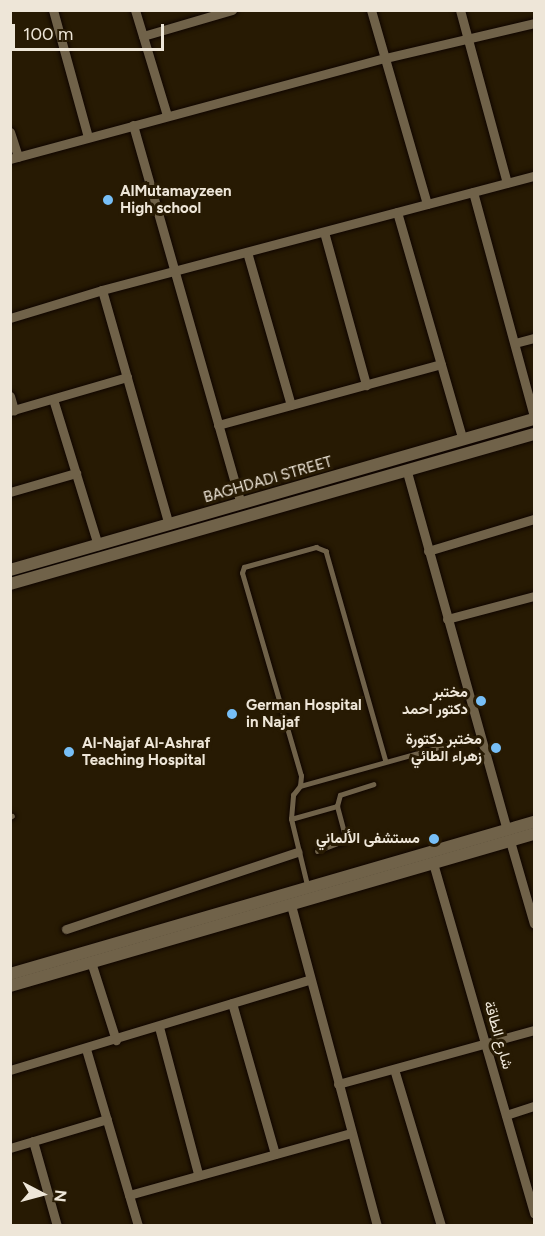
<!DOCTYPE html>
<meta charset="utf-8">
<style>
body{margin:0}
#map{position:relative;width:545px;height:1236px;overflow:hidden;background:#271a03;font-family:Figtree,Vazirmatn,sans-serif}
div>[style]{position:absolute}
.roads{filter:drop-shadow(0 0 2px #0f0500) drop-shadow(0 0 2px #0f0500)}
.service>*{height:4.5px;margin:-2.25px;padding:0 2.25px;transform-origin:2.25px;border-radius:2.25px;background:#706249}
.minor>*{height:9px;margin:-4.5px;padding:0 4.5px;transform-origin:4.5px;border-radius:4.5px;background:#706249}
.tertiary>*{height:12px;margin:-6px;padding:0 6px;transform-origin:6px;border-radius:6px;background:#706249}
.dots>*{width:16px;height:16px;translate:-50% -50%;box-sizing:border-box;border:3px solid #271a03;border-radius:50%}
span{translate:-50% -50%;white-space:nowrap;text-align:center;line-height:1.15;-webkit-text-stroke:6px #271a03;paint-order:stroke}
.poi-label{font-size:15px;color:#eee6d8;font-weight:700}
.left{translate:0 -50%;text-align:left}
.right{translate:-100% -50%;text-align:right}
.street-label{font-size:15px;color:#eee6d8}
.frame{position:absolute;inset:0;border:12px solid #eee6d8;pointer-events:none}
.north{position:absolute;left:12px;top:1164px;width:60px;height:60px;-webkit-text-stroke:4px #271a03;paint-order:stroke;rotate:96deg;font-size:16px;font-weight:700;line-height:24px;text-align:center;color:#eee6d8}
.north::after{content:'';display:block;margin:auto;width:21px;height:27px;background:#eee6d8;clip-path:polygon(50% 0,100% 100%,50% 72%,0 100%)}
.scale{position:absolute;left:12px;top:24px;width:152px;height:27px;box-sizing:border-box;border:3px solid #eee6d8;border-top:0;padding-left:8px;font-size:18px;line-height:21px;white-space:nowrap;color:#eee6d8;-webkit-text-stroke:4px #271a03;paint-order:stroke}
</style>
<div id="map">
<div class="roads">
<div class="service">
<div style="left:300px;top:786px;width:164px;rotate:-15.6deg"></div>
<div style="left:10px;top:817px;width:2px;rotate:-27deg"></div>
<div style="left:291px;top:819px;width:48px;rotate:-15.8deg"></div>
<div style="left:317px;top:851px;width:31px;rotate:-21deg"></div>
<div style="left:346px;top:840px;width:35px;rotate:-105deg"></div>
<div style="left:337px;top:806px;width:11px;rotate:-75deg"></div>
<div style="left:340px;top:795px;width:35px;rotate:-18deg"></div>
<div style="left:307px;top:885px;width:68px;rotate:-103.6deg"></div>
<div style="left:291px;top:819px;width:24px;rotate:-85deg"></div>
<div style="left:293px;top:795px;width:11px;rotate:-52deg"></div>
<div style="left:300px;top:786px;width:10px;rotate:-84deg"></div>
<div style="left:301px;top:776px;width:211px;rotate:-106.2deg"></div>
<div style="left:242px;top:573px;width:6px;rotate:-72deg"></div>
<div style="left:244px;top:567px;width:75px;rotate:-15.5deg"></div>
<div style="left:316px;top:547px;width:11px;rotate:22deg"></div>
<div style="left:326px;top:551px;width:218px;rotate:74.1deg"></div>
</div>
<div class="minor">
<div style="left:53px;top:10px;width:132px;rotate:74.6deg"></div>
<div style="left:135px;top:10px;width:110px;rotate:73.1deg"></div>
<div style="left:371px;top:10px;width:202px;rotate:73.9deg"></div>
<div style="left:460px;top:10px;width:179px;rotate:74.8deg"></div>
<div style="left:143px;top:36px;width:93px;rotate:-16.3deg"></div>
<div style="left:133px;top:125px;width:394px;rotate:74.1deg"></div>
<div style="left:10px;top:132px;width:26px;rotate:72deg"></div>
<div style="left:10px;top:159px;width:388px;rotate:-15.1deg"></div>
<div style="left:385px;top:58px;width:153px;rotate:-13.2deg"></div>
<div style="left:473px;top:192px;width:232px;rotate:74.8deg"></div>
<div style="left:397px;top:212px;width:237px;rotate:73.9deg"></div>
<div style="left:324px;top:232px;width:159px;rotate:74.6deg"></div>
<div style="left:247px;top:252px;width:159px;rotate:74deg"></div>
<div style="left:102px;top:290px;width:244px;rotate:74.1deg"></div>
<div style="left:10px;top:318px;width:96px;rotate:-16.9deg"></div>
<div style="left:102px;top:290px;width:447px;rotate:-14.8deg"></div>
<div style="left:515px;top:343px;width:20px;rotate:-15deg"></div>
<div style="left:10px;top:396px;width:15px;rotate:74deg"></div>
<div style="left:53px;top:399px;width:153px;rotate:72.9deg"></div>
<div style="left:10px;top:411px;width:122px;rotate:-16.2deg"></div>
<div style="left:218px;top:425px;width:231px;rotate:-15.3deg"></div>
<div style="left:407px;top:472px;width:372px;rotate:74.4deg"></div>
<div style="left:10px;top:492px;width:69px;rotate:-16.1deg"></div>
<div style="left:428px;top:551px;width:111px;rotate:-16.8deg"></div>
<div style="left:447px;top:619px;width:90px;rotate:-14.8deg"></div>
<div style="left:510px;top:841px;width:86px;rotate:73.9deg"></div>
<div style="left:433px;top:863px;width:365px;rotate:73.9deg"></div>
<div style="left:291px;top:905px;width:332px;rotate:75deg"></div>
<div style="left:66px;top:929px;width:244px;rotate:-18.4deg"></div>
<div style="left:92px;top:965px;width:79px;rotate:72.3deg"></div>
<div style="left:232px;top:1003px;width:157px;rotate:74.1deg"></div>
<div style="left:159px;top:1027px;width:152px;rotate:75.1deg"></div>
<div style="left:86px;top:1049px;width:184px;rotate:73.6deg"></div>
<div style="left:394px;top:1069px;width:164px;rotate:73.3deg"></div>
<div style="left:10px;top:1070px;width:312px;rotate:-16.8deg"></div>
<div style="left:338px;top:1084px;width:203px;rotate:-15.4deg"></div>
<div style="left:506px;top:1115px;width:29px;rotate:-18deg"></div>
<div style="left:33px;top:1141px;width:88px;rotate:74.2deg"></div>
<div style="left:10px;top:1148px;width:101px;rotate:-16.6deg"></div>
<div style="left:129px;top:1195px;width:230px;rotate:-15.6deg"></div>
</div>
<div class="tertiary">
<div style="left:10px;top:570px;width:545px;rotate:-16.08deg"></div>
<div style="left:10px;top:584px;width:545px;rotate:-15.97deg"></div>
<div style="left:10px;top:974px;width:546px;rotate:-16.18deg"></div>
<div style="left:10px;top:986px;width:546px;rotate:-16.18deg"></div>
</div>
</div>
<div class="dots">
<div style="left:108px;top:200px;background:#77bff7"></div>
<div style="left:481px;top:701px;background:#77bff7"></div>
<div style="left:232px;top:714px;background:#77bff7"></div>
<div style="left:496px;top:748px;background:#77bff7"></div>
<div style="left:69px;top:752px;background:#77bff7"></div>
<div style="left:434px;top:839px;background:#77bff7"></div>
</div>
<div class="poi-label">
<span class="left" style="left:120px;top:200px">AlMutamayzeen<br>High school</span>
<span class="right" style="left:468px;top:701px">مختبر<br>دكتور احمد</span>
<span class="left" style="left:246px;top:714px">German Hospital<br>in Najaf</span>
<span class="right" style="left:482px;top:748px">مختبر دكتورة<br>زهراء الطائي</span>
<span class="left" style="left:82px;top:752px">Al-Najaf Al-Ashraf<br>Teaching Hospital</span>
<span class="right" style="left:420px;top:839px">مستشفى الألماني</span>
</div>
<div class="street-label">
<span style="left:268px;top:480px;rotate:-16deg">BAGHDADI STREET</span>
<span style="left:498px;top:1035px;rotate:74deg">شارع الطاقة</span>
</div>
<div class="frame"></div>
<div class="north">N</div>
<div class="scale">100 m</div>
</div>
